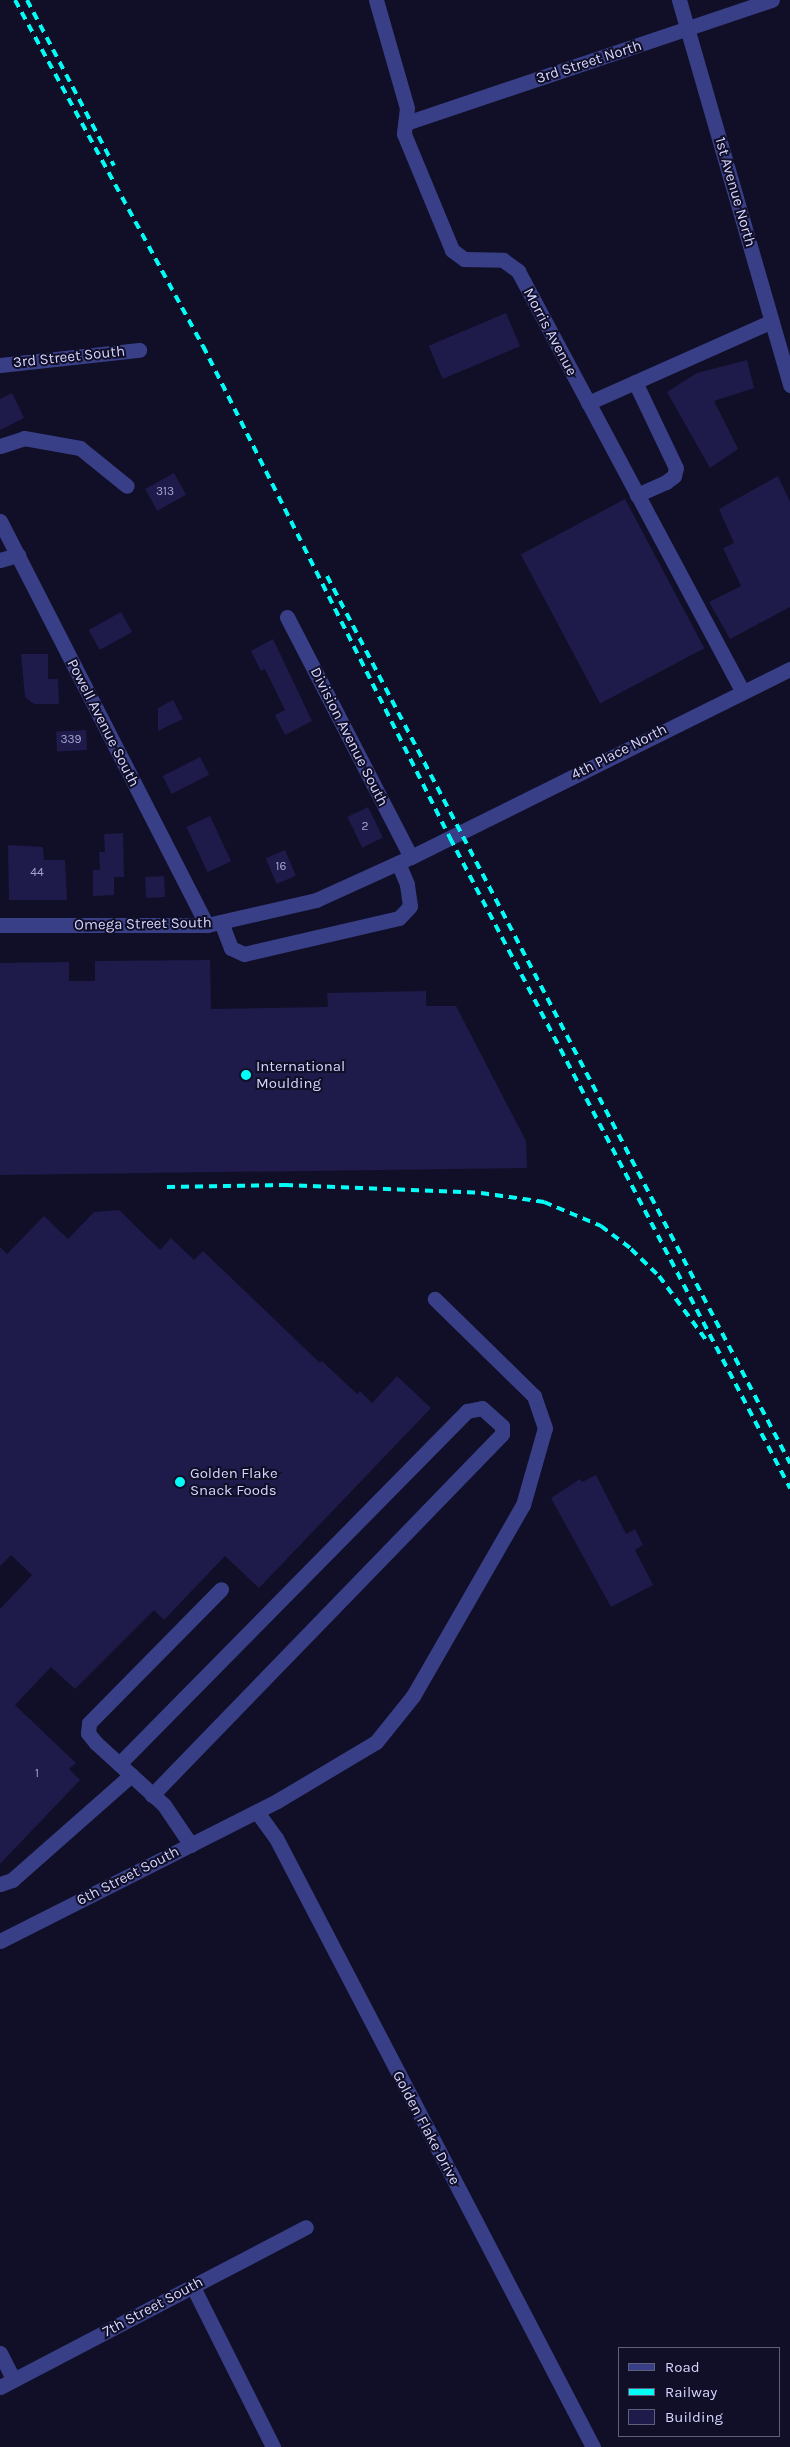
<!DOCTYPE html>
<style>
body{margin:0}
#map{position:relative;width:790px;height:2447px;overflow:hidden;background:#100f27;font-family:Karla,sans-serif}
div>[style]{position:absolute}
.building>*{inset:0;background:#1e1a49;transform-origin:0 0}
.minor>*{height:15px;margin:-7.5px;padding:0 7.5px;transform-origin:7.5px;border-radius:7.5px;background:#383f87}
.rail>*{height:4px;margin-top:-2px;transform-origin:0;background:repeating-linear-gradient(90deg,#01fff8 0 8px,transparent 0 14px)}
.dots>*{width:14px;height:14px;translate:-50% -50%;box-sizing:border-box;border:2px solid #100f27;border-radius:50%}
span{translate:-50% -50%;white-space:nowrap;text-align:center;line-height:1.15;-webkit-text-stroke:4px #100f27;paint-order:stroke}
.number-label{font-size:12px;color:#a7a6d2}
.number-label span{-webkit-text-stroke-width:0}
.street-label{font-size:15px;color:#d5d5ff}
.poi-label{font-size:15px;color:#d5d5ff}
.left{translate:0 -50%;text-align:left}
.legend{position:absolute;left:618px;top:2347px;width:162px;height:90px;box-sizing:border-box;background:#100f27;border:1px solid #5f5e7d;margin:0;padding:6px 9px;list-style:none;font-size:15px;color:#d5d5ff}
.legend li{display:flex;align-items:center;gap:10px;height:25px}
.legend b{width:25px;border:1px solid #5f5e7d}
</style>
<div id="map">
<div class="building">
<div style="left:506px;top:313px;width:36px;height:84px;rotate:67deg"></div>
<div style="clip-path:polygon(747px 360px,754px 388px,714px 401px,738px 449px,710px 468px,667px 392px,697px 373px)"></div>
<div style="clip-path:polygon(12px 393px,24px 418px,0 430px,0 399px)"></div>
<div style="left:174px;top:473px;width:25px;height:33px;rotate:61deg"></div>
<div style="clip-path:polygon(778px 476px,790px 502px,790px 607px,730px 639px,709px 602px,741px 586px,723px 548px,734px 543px,719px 509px)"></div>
<div style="left:625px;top:499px;width:169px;height:118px;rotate:62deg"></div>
<div style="left:121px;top:612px;width:23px;height:37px;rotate:61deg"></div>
<div style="clip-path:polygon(273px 639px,312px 721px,285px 735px,275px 715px,285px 710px,265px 669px,261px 671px,251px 651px)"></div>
<div style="clip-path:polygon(21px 654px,48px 654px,48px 679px,58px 679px,59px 704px,34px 704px,25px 697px)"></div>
<div style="clip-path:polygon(173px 700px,183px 719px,158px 731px,158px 708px)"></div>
<div style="left:86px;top:730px;width:20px;height:30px;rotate:87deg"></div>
<div style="left:200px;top:757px;width:20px;height:42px;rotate:63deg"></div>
<div style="left:368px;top:807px;width:34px;height:23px;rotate:64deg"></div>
<div style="left:210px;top:816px;width:50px;height:26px;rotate:65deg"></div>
<div style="clip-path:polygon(123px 833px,124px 877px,114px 877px,114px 895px,93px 896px,93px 870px,100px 870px,99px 852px,105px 852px,104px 834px)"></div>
<div style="clip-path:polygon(8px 845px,43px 847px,44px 860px,65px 860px,67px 900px,9px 900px)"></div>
<div style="left:285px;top:850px;width:28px;height:21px;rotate:67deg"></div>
<div style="left:164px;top:876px;width:21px;height:19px;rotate:87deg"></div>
<div style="clip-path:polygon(210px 960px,211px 1009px,328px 1007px,327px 993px,426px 991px,426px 1006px,456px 1006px,526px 1141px,527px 1168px,0 1175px,0 963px,69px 962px,69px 981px,95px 981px,95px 961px)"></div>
<div style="clip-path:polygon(119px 1210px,160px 1250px,171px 1238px,194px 1260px,203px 1251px,320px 1363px,322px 1361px,357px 1394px,360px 1391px,372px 1403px,397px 1376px,431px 1408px,259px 1588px,225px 1556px,164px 1620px,154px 1610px,75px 1689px,51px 1667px,15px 1705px,76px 1763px,69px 1769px,80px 1780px,0 1864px,0 1609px,32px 1575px,11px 1555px,0 1566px,0 1247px,7px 1254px,44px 1216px,68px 1239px,94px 1212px)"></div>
<div style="clip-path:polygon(596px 1475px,626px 1534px,635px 1529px,643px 1545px,635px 1550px,653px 1585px,611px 1607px,551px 1498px,580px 1479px,582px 1482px)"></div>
</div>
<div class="minor">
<div style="left:376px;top:0;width:112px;rotate:74deg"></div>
<div style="left:407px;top:108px;width:26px;rotate:97deg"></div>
<div style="left:404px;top:134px;width:126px;rotate:67.5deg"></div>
<div style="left:452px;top:250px;width:15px;rotate:37deg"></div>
<div style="left:464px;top:259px;width:39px;rotate:1deg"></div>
<div style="left:503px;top:260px;width:19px;rotate:36deg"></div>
<div style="left:518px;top:271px;width:476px;rotate:61.9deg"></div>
<div style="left:679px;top:0;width:401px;rotate:73.9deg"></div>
<div style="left:406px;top:123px;width:386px;rotate:-18.6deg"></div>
<div style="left:0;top:365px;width:140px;rotate:-6.2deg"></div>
<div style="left:635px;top:382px;width:95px;rotate:64.5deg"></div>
<div style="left:676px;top:468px;width:8px;rotate:104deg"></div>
<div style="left:674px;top:476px;width:10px;rotate:143deg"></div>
<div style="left:666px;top:482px;width:32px;rotate:156deg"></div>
<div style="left:588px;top:403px;width:201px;rotate:-24deg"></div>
<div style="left:0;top:446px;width:25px;rotate:-18deg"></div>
<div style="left:24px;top:438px;width:57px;rotate:10.1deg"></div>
<div style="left:80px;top:448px;width:60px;rotate:39deg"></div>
<div style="left:0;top:521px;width:454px;rotate:62.9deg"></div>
<div style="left:0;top:560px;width:19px;rotate:-16deg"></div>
<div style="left:287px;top:617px;width:270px;rotate:62.7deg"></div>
<div style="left:221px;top:922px;width:28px;rotate:69deg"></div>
<div style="left:231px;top:948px;width:14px;rotate:25deg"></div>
<div style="left:244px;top:954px;width:159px;rotate:-13.1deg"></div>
<div style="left:399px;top:918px;width:16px;rotate:-47deg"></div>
<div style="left:410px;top:906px;width:22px;rotate:-98deg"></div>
<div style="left:407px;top:884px;width:23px;rotate:-113deg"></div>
<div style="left:0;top:925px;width:207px"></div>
<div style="left:207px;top:925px;width:112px;rotate:-12.9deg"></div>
<div style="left:316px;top:900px;width:104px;rotate:-24.4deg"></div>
<div style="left:411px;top:857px;width:423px;rotate:-26.4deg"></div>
<div style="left:119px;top:1764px;width:496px;rotate:-45.4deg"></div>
<div style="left:467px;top:1411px;width:15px;rotate:-11deg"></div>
<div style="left:482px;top:1408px;width:27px;rotate:42deg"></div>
<div style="left:502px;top:1426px;width:8px;rotate:90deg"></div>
<div style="left:502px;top:1434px;width:503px;rotate:134.11deg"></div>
<div style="left:257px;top:1812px;width:32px;rotate:54deg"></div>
<div style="left:276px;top:1838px;width:687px;rotate:62.5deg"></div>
<div style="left:191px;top:1845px;width:48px;rotate:-124deg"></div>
<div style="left:164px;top:1805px;width:92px;rotate:-137.6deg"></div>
<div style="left:96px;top:1743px;width:13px;rotate:-129deg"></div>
<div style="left:88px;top:1733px;width:10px;rotate:-84deg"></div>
<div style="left:89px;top:1723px;width:188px;rotate:-45.4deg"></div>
<div style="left:0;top:1884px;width:13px;rotate:-18deg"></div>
<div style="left:12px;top:1880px;width:159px;rotate:-41.4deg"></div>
<div style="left:0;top:1941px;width:310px;rotate:-26.8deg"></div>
<div style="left:277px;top:1801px;width:115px;rotate:-30.8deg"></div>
<div style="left:376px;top:1742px;width:59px;rotate:-51.2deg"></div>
<div style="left:413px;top:1696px;width:220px;rotate:-60.1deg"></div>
<div style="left:523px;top:1505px;width:80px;rotate:-74.1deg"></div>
<div style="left:545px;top:1428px;width:34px;rotate:-109deg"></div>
<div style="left:534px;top:1396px;width:139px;rotate:-135.6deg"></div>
<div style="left:193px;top:2287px;width:179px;rotate:63.4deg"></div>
<div style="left:0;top:2353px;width:30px;rotate:63deg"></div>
<div style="left:0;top:2387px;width:345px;rotate:-27.6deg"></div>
</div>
<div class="rail">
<div style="left:15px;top:0;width:394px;rotate:61.5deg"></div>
<div style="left:203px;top:346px;width:551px;rotate:63.34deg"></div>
<div style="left:450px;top:838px;width:734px;rotate:62.39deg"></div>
<div style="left:27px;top:0;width:187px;rotate:62.3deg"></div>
<div style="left:327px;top:576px;width:1001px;rotate:62.44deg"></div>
<div style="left:167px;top:1187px;width:118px;rotate:-1deg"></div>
<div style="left:285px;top:1185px;width:196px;rotate:2.3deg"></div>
<div style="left:481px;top:1193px;width:64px;rotate:8.1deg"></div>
<div style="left:544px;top:1202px;width:62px;rotate:22.8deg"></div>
<div style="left:601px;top:1226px;width:38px;rotate:37deg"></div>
<div style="left:631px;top:1249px;width:39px;rotate:44deg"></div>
<div style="left:659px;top:1276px;width:81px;rotate:53.6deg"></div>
</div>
<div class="dots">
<div style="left:246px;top:1075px;background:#01fff8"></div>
<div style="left:180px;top:1482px;background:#01fff8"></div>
</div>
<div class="number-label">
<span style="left:165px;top:492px">313</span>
<span style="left:71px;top:740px">339</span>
<span style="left:365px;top:827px">2</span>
<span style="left:281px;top:867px">16</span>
<span style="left:37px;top:873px">44</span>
<span style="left:37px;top:1774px">1</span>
</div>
<div class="street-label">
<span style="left:589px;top:62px;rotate:-18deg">3rd Street North</span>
<span style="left:735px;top:192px;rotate:74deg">1st Avenue North</span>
<span style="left:550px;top:332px;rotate:62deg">Morris Avenue</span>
<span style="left:69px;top:357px;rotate:-6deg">3rd Street South</span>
<span style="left:103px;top:723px;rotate:63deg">Powell Avenue South</span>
<span style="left:349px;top:737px;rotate:63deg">Division Avenue South</span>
<span style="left:619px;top:752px;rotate:-27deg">4th Place North</span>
<span style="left:143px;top:924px;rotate:-1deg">Omega Street South</span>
<span style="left:128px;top:1876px;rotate:-27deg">6th Street South</span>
<span style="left:426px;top:2128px;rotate:62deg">Golden Flake Drive</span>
<span style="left:153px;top:2307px;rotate:-28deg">7th Street South</span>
</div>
<div class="poi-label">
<span class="left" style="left:256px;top:1075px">International<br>Moulding</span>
<span class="left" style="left:190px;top:1482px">Golden Flake<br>Snack Foods</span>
</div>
<ul class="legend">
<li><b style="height:6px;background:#383f87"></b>Road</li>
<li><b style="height:6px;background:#01fff8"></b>Railway</li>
<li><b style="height:14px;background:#1e1a49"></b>Building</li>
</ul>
</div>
